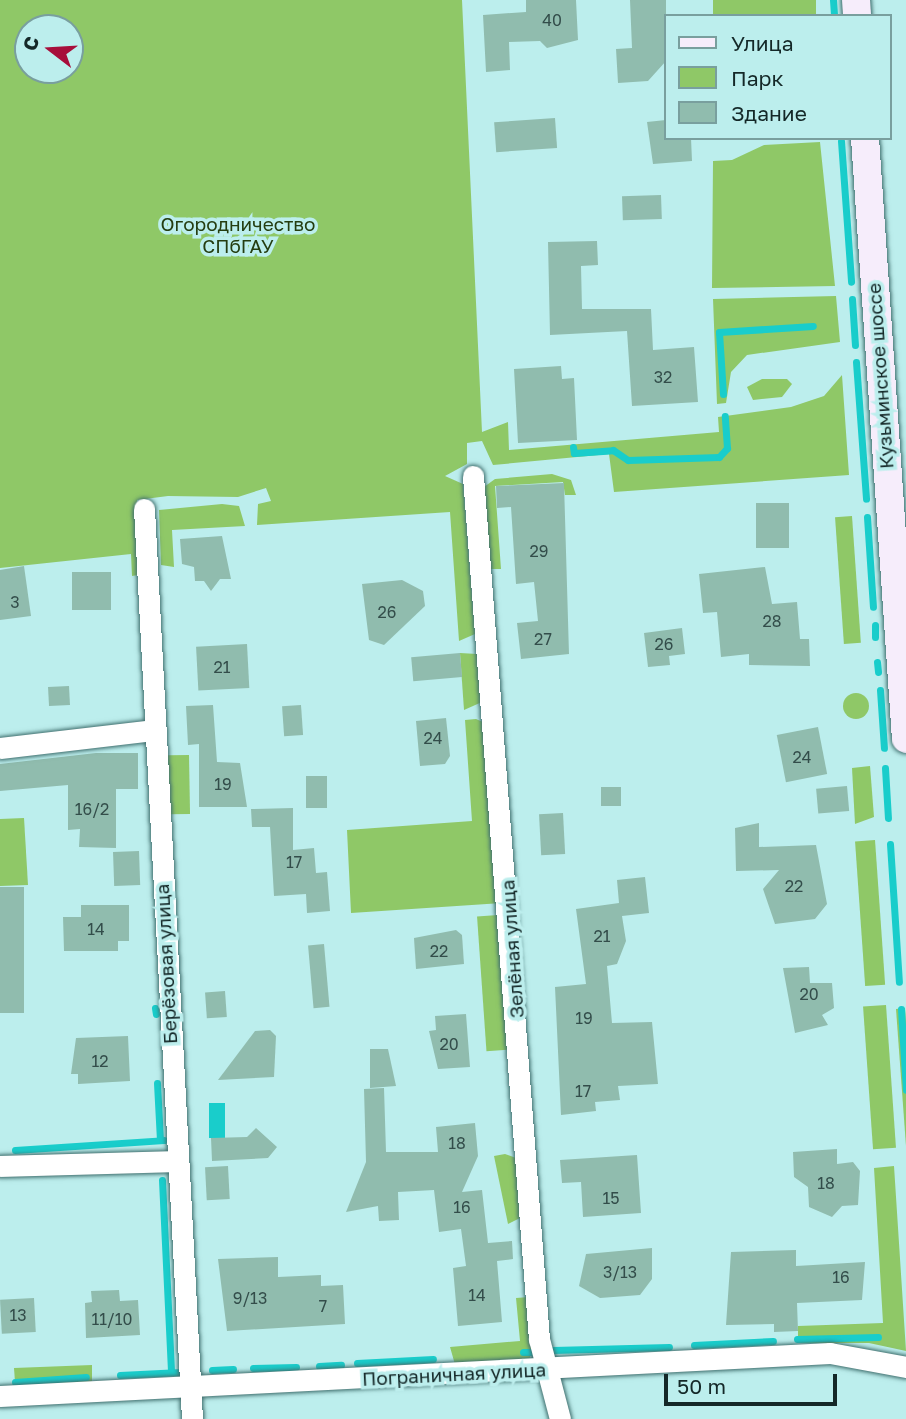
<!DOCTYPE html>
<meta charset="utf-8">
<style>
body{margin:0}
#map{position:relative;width:906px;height:1419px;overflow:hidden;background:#bceeed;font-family:"Golos Text",sans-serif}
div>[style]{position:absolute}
.green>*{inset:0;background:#8fc867;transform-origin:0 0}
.round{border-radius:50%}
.water>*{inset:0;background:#19cdcb;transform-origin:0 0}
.stream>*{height:7px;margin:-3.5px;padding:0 3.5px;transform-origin:3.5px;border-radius:3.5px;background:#19cdcb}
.building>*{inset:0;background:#90bcae;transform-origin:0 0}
.roads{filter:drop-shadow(0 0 2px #406f6e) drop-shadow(0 0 2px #406f6e)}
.minor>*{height:21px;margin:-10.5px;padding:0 10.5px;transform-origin:10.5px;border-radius:10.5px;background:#fff}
.secondary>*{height:28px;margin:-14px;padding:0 14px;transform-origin:14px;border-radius:14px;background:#f6edfb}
span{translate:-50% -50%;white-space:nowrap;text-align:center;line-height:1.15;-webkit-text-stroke:7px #bceeed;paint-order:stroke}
.number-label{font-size:16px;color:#334d4a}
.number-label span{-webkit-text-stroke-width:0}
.park-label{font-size:19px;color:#243d10}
.street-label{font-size:19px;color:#142828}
.legend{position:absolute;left:664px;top:14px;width:228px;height:126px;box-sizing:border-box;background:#bceeed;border:2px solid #799f9e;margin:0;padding:9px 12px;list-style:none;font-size:21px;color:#142828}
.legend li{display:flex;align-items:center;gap:14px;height:35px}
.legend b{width:35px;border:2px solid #799f9e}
.north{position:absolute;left:14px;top:14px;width:70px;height:70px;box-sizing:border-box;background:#bceeed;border:2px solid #799f9e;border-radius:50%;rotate:287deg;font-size:19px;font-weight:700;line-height:28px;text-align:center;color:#142828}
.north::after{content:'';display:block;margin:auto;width:24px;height:32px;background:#a70e3b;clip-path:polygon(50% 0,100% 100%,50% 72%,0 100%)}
.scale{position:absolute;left:664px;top:1374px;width:173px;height:32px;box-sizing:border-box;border:4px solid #142828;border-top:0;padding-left:9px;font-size:21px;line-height:24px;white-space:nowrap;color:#142828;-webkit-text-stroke:5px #bceeed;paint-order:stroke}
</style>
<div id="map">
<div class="green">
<div style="clip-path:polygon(evenodd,0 0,462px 0,482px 432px,508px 422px,509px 450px,719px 432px,718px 417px,791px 407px,824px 396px,842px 375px,849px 475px,614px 492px,609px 454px,493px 465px,482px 441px,467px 443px,467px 464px,445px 476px,463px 484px,475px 634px,459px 641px,450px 512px,257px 525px,258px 504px,271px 501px,266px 488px,238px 497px,168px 496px,137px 500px,138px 575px,132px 576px,131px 554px,0 568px,0 0,28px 28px,70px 28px,70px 70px,28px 70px,28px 28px)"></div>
<div style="left:713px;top:0;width:103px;height:16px"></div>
<div style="clip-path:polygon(820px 142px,835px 286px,712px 288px,713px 161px,732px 160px,764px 145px)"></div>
<div style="clip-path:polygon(836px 296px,840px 342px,747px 355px,731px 372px,726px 403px,717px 404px,713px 299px)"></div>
<div style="clip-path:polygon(762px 379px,787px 379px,792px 384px,782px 397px,753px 400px,747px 387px)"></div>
<div style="clip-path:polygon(552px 474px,571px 480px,576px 495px,565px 495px,563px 482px,495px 486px,501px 569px,487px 569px,484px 487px,495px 479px)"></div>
<div style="clip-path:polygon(222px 504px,239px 506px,245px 526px,172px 530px,174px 567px,161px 565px,159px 510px)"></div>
<div style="left:852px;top:516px;width:127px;height:17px;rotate:86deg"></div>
<div style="clip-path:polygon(460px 653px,477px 654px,482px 702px,464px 710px)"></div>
<div class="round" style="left:843px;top:693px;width:26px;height:26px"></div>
<div style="clip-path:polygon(476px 719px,483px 722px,502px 903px,351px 913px,347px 830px,472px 821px,465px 720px)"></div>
<div style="left:189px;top:755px;width:59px;height:21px;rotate:89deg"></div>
<div style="clip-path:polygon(870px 766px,874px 817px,855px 824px,852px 768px)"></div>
<div style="clip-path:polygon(24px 818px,28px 885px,0 886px,0 819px)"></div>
<div style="left:875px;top:840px;width:145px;height:20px;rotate:86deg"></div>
<div style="left:498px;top:915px;width:135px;height:21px;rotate:86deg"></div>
<div style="left:886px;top:1005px;width:143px;height:23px;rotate:86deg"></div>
<div style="clip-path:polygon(905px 1008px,906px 1022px,906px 1146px,896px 1009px)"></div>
<div style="clip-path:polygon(505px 1154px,516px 1158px,520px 1218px,508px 1224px,494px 1156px)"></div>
<div style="clip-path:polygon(894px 1166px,906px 1351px,869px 1343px,798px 1343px,798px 1326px,883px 1323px,874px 1168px)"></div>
<div style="clip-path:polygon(529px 1297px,534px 1345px,528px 1363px,456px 1368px,450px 1347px,520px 1341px,516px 1298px)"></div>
<div style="clip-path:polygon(92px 1365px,92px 1382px,18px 1389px,15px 1382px,14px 1368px)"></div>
</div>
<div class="water">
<div style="left:209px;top:1103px;width:16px;height:35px"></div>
</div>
<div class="stream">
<div style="left:833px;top:0;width:16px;rotate:86deg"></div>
<div style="left:841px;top:141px;width:141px;rotate:85.9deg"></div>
<div style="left:852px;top:299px;width:46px;rotate:86.3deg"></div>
<div style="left:856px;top:362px;width:137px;rotate:85.8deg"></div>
<div style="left:723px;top:394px;width:62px;rotate:-93.7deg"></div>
<div style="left:719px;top:332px;width:94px;rotate:-3.7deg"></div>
<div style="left:573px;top:447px;width:6px;rotate:81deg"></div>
<div style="left:574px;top:453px;width:39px;rotate:-4deg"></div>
<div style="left:613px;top:450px;width:18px;rotate:34deg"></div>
<div style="left:628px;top:460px;width:91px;rotate:-1.9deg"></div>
<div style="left:719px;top:457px;width:12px;rotate:-48deg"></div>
<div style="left:727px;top:448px;width:32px;rotate:-94deg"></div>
<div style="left:867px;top:517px;width:90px;rotate:86.2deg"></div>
<div style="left:875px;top:625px;width:12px;rotate:90deg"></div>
<div style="left:877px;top:662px;width:10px;rotate:84deg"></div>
<div style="left:880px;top:690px;width:58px;rotate:86.1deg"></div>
<div style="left:885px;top:768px;width:50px;rotate:86.6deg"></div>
<div style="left:890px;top:844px;width:138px;rotate:86.3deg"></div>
<div style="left:155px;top:1008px;width:6px;rotate:81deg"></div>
<div style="left:901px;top:1009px;width:81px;rotate:86.5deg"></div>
<div style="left:157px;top:1083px;width:57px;rotate:87deg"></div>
<div style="left:15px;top:1150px;width:149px;rotate:-3.8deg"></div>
<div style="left:162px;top:1180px;width:192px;rotate:87.3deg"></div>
<div style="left:797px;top:1339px;width:81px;rotate:-1.4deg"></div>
<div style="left:694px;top:1345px;width:79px;rotate:-2.9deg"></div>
<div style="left:553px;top:1350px;width:116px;rotate:-1.5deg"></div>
<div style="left:523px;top:1352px;width:8px"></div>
<div style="left:357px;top:1363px;width:76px;rotate:-3deg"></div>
<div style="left:319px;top:1366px;width:22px;rotate:-3deg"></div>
<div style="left:253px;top:1368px;width:43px;rotate:-1.3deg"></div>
<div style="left:212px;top:1370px;width:21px;rotate:-3deg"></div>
<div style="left:120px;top:1375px;width:61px;rotate:-2.8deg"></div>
<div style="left:15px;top:1382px;width:71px;rotate:-4deg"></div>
</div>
<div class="building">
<div style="clip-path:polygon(526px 0,576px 0,578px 40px,547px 48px,540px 41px,509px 42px,510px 70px,486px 72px,483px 15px,526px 12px)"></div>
<div style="clip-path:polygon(630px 0,666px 0,666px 61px,648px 81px,618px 83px,616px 49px,632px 48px)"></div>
<div style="left:555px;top:118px;width:30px;height:61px;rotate:86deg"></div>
<div style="clip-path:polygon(666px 120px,666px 138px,691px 138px,692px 161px,653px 164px,647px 122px)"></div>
<div style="left:661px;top:195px;width:24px;height:39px;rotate:88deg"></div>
<div style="clip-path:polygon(597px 241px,598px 265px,581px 266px,582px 309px,651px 309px,653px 350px,694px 347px,698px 402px,632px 406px,627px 331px,550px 335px,548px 242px)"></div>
<div style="clip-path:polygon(561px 366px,562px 379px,574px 378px,577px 440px,518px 443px,514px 369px)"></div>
<div style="clip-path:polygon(564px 483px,569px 654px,521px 659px,517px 623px,538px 621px,534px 582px,516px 584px,511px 507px,497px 508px,496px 486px)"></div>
<div style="left:756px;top:503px;width:33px;height:45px"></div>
<div style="clip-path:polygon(222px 536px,231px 579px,220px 579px,211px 591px,204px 581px,195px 581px,194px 567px,182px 564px,180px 539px)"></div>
<div style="clip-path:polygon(24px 566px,31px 616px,0 620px,0 570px)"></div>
<div style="clip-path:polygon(765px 567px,772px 604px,797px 602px,800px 639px,809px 639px,810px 666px,749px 665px,749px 654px,721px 657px,717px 612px,703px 613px,699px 574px)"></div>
<div style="left:111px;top:572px;width:38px;height:39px;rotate:90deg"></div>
<div style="clip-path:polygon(402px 580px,423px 591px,425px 606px,384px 645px,369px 640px,362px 584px)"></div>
<div style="clip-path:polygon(682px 628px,685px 654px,669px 656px,670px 665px,648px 667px,644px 633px)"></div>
<div style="left:247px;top:644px;width:44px;height:51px;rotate:87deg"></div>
<div style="left:460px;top:653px;width:24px;height:49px;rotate:85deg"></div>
<div style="left:69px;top:686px;width:19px;height:21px;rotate:87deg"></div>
<div style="clip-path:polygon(213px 705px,217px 762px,240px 763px,247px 807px,199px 807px,199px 744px,188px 745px,186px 706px)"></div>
<div style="left:301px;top:705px;width:30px;height:19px;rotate:86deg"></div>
<div style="clip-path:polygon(446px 718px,450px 756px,445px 764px,420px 766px,416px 721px)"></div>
<div style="left:818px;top:727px;width:48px;height:42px;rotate:79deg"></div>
<div style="clip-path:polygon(96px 753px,138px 753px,138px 789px,116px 789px,116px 848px,79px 847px,80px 829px,68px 830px,68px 785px,0 791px,0 764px)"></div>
<div style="left:306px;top:776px;width:21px;height:32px"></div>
<div style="left:847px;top:786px;width:25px;height:31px;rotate:85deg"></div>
<div style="left:601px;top:787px;width:20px;height:19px"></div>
<div style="clip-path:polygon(293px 808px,293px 850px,314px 848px,316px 873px,327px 872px,330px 911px,307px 913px,306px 894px,274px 896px,270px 827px,252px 827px,251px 809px)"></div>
<div style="left:563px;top:813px;width:41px;height:24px;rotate:87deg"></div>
<div style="clip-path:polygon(759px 823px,759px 847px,816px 845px,827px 904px,815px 919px,775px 924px,763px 889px,779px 870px,736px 871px,735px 828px)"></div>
<div style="left:139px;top:851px;width:34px;height:26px;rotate:88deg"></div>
<div style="clip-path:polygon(645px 877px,649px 913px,622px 916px,626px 941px,617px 964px,607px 966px,612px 1023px,652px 1022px,658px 1084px,618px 1086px,620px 1100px,595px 1102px,596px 1111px,561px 1115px,555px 987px,586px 984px,576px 909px,619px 903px,617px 880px)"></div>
<div style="left:24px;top:887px;width:126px;height:24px;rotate:90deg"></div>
<div style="clip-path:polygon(81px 905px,129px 905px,129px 941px,118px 941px,118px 951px,64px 951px,63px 917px,81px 917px)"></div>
<div style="clip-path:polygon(456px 930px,462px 935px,464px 964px,416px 969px,414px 938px)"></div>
<div style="left:324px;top:944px;width:63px;height:16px;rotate:85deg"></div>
<div style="clip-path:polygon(809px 967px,810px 983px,832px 983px,834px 1008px,822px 1015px,828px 1025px,795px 1033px,783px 968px)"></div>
<div style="left:225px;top:991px;width:26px;height:20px;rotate:86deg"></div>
<div style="clip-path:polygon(466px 1014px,470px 1067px,438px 1069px,429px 1031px,436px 1030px,435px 1016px)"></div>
<div style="clip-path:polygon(270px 1030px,276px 1036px,274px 1077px,218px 1080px,255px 1031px)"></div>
<div style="clip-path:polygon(128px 1036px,130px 1081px,78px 1084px,78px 1074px,71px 1074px,76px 1038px)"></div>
<div style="clip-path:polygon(370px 1049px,388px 1049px,396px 1086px,370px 1088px)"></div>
<div style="clip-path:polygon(384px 1088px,386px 1152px,438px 1152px,436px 1127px,475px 1123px,478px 1156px,462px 1192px,482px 1190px,488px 1243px,512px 1241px,513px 1259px,497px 1261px,502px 1322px,458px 1326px,453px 1268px,466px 1266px,461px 1229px,439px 1232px,434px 1190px,398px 1192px,399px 1220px,379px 1221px,378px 1206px,346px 1212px,366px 1162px,364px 1089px)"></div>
<div style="clip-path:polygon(256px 1128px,277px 1147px,268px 1158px,212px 1161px,211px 1138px,247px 1137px)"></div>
<div style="clip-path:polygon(837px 1149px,837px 1164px,853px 1162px,860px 1171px,858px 1205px,842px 1206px,832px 1217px,809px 1207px,808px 1187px,794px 1177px,793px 1152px)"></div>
<div style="clip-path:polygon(637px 1155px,641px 1213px,583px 1217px,581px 1182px,562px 1183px,560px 1160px)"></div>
<div style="left:228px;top:1166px;width:33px;height:23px;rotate:87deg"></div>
<div style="clip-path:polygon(652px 1248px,652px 1279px,640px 1295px,600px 1298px,579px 1286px,586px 1254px)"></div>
<div style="clip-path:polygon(796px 1250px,796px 1266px,865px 1262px,862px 1300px,797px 1303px,798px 1331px,774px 1332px,774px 1324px,726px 1325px,731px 1252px)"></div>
<div style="clip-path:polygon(278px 1257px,278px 1277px,321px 1275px,321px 1286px,343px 1285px,345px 1324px,227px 1331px,218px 1259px)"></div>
<div style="clip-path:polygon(119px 1290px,120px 1301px,138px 1300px,140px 1335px,86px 1338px,85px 1303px,92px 1302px,91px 1291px)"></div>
<div style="left:34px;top:1298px;width:34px;height:34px;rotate:87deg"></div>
</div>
<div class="roads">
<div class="minor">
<div style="left:473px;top:476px;width:866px;rotate:85.63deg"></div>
<div style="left:539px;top:1339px;width:83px;rotate:75.3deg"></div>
<div style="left:144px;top:509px;width:911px;rotate:86.98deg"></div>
<div style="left:0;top:748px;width:154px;rotate:-6.7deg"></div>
<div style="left:0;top:1166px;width:177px;rotate:-1.6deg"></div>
<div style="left:0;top:1396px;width:831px;rotate:-2.97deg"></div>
<div style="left:830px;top:1353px;width:77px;rotate:10.4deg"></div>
</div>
<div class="secondary">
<div style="left:856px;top:0;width:16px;rotate:86deg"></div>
<div style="left:865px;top:138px;width:602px;rotate:86.1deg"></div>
</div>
</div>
<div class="number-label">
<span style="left:552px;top:20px">40</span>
<span style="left:663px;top:377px">32</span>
<span style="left:539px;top:551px">29</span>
<span style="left:15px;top:602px">3</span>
<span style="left:387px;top:612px">26</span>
<span style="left:772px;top:621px">28</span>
<span style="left:543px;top:639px">27</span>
<span style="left:664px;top:644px">26</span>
<span style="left:222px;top:667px">21</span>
<span style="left:433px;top:738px">24</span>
<span style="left:802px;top:757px">24</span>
<span style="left:223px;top:784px">19</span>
<span style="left:92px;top:809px">16/2</span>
<span style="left:294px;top:862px">17</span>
<span style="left:794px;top:886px">22</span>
<span style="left:96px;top:929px">14</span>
<span style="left:602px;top:936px">21</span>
<span style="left:439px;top:951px">22</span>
<span style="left:809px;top:994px">20</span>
<span style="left:584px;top:1018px">19</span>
<span style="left:449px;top:1044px">20</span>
<span style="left:100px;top:1061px">12</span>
<span style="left:583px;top:1091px">17</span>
<span style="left:457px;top:1143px">18</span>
<span style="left:826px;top:1183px">18</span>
<span style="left:611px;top:1198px">15</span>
<span style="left:462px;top:1207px">16</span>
<span style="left:620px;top:1272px">3/13</span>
<span style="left:841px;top:1277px">16</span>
<span style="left:477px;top:1295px">14</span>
<span style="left:250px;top:1298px">9/13</span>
<span style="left:323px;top:1306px">7</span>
<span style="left:18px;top:1315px">13</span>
<span style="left:112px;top:1319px">11/10</span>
</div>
<div class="park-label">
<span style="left:238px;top:235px">Огородничество<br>СПбГАУ</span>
</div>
<div class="street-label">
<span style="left:880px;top:376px;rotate:-94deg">Кузьминское шоссе</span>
<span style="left:512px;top:949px;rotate:-94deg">Зелёная улица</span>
<span style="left:166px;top:964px;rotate:-93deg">Берёзовая улица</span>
<span style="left:454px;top:1374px;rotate:-3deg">Пограничная улица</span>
</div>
<ul class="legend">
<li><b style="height:9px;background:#f6edfb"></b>Улица</li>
<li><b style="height:19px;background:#8fc867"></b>Парк</li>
<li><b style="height:19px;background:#90bcae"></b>Здание</li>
</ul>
<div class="north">С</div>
<div class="scale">50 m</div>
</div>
